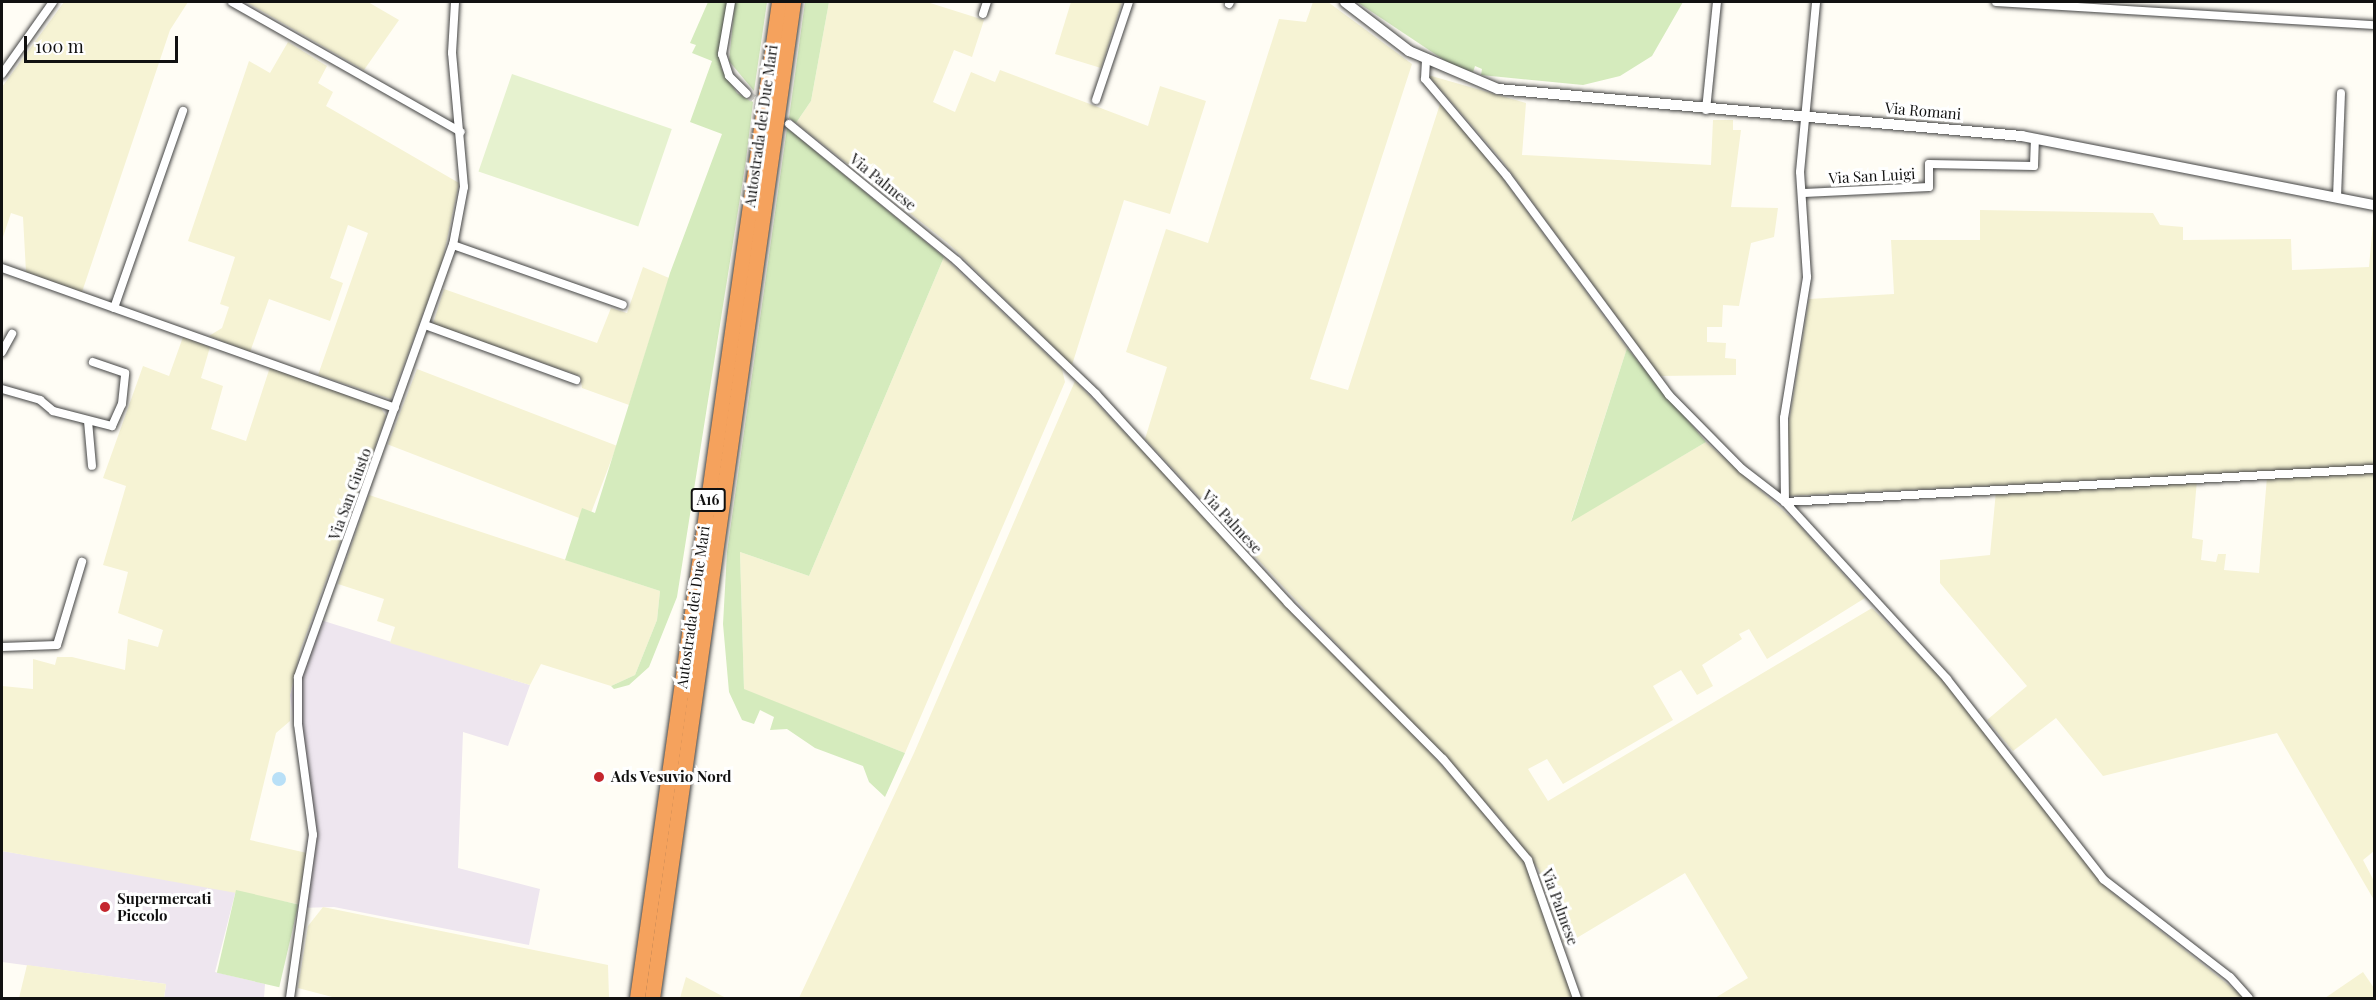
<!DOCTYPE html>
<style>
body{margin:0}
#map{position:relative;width:2376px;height:1000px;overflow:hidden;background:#fffdf5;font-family:"Playfair Display",serif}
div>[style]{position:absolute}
.industrial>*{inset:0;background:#eee6ef}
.farmland>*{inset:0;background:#f6f3d4;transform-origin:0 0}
.green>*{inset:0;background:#d5ebbd;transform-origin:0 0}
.pitch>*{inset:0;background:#e6f2cf;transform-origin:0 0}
.water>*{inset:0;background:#b9e0f7}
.round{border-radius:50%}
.minor-tunnel>*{height:8px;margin-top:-4px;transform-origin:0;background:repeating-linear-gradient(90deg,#dbdad3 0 8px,transparent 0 12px)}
.roads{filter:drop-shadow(0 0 2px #444) drop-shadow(0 0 2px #444)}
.minor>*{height:8px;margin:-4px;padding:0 4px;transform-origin:4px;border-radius:4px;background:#fff}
.tertiary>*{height:10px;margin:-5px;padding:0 5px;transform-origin:5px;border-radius:5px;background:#fff}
.motorway>*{height:15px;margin:-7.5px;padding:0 7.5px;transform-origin:7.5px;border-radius:7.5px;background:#f5a25d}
.dots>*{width:16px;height:16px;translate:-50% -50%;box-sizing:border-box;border:3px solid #fff;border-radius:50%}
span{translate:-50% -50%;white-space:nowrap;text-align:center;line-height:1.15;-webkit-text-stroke:6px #fff;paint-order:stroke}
.shield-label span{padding:2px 4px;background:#fff;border:2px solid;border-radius:4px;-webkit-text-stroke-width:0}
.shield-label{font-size:14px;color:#111;font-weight:700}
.street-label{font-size:15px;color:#111}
.poi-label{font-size:15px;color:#111;font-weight:700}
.left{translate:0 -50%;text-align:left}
.frame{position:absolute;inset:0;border:3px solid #111;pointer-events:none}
.scale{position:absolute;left:24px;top:36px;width:154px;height:27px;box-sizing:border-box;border:3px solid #111;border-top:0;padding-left:8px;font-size:18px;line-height:21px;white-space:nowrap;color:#111;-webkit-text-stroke:4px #fff;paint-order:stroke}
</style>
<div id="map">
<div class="industrial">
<div style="clip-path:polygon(314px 618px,530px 685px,508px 746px,463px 732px,458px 868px,540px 889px,529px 945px,334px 907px,298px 908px,309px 829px,290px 695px)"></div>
<div style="clip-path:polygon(2px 851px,236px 890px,215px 972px,265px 984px,264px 998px,164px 998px,166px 984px,2px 962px)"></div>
</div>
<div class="farmland">
<div style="clip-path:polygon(64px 2px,188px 2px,170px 30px,82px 292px,26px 272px,23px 217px,11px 213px,2px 240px,2px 87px)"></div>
<div style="clip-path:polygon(246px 2px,368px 2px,399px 20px,364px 70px)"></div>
<div style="clip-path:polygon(829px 2px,927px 2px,984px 20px,972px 57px,954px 50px,933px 102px,955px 112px,971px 72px,995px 82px,1000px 70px,1148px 126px,1160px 86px,1206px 101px,1170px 214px,1124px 200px,1072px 365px,949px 244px,796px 123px,811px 101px)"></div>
<div style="clip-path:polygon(1071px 2px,1122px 2px,1101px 68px,1055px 54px)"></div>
<div style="clip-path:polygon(1313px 2px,1328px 2px,1412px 64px,1310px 379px,1348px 390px,1440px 104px,1493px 165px,1627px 348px,1571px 521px,1706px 442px,1797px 523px,1865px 598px,1767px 659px,1749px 629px,1739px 634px,1742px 639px,1702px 665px,1713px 686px,1697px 695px,1681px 670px,1653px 686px,1673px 720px,1563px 784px,1547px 759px,1528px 769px,1548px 801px,1872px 608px,1951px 688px,2109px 890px,2245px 998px,1715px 998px,1748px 978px,1685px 873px,1565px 945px,1539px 870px,1500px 818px,1145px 439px,1167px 367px,1126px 352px,1166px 229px,1208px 243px,1279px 19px,1306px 22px)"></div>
<div style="clip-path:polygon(288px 42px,327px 66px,318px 83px,333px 92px,326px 106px,459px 183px,442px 263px,391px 399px,318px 375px,368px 233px,348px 225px,330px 278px,343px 283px,330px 321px,269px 299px,250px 352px,209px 336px,222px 328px,229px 307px,220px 304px,235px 257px,188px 241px,249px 61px,270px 73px)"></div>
<div style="clip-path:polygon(1428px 75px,1526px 103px,1522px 155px,1711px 165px,1713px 120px,1733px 120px,1733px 130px,1741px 130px,1731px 207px,1778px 208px,1774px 237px,1751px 243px,1739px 306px,1723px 305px,1722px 327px,1707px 327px,1707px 342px,1726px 343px,1725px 358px,1736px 359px,1736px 375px,1660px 376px,1501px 159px)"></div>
<div style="clip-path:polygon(1980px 210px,2153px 213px,2160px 225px,2183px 227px,2183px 240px,2291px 239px,2292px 270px,2369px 267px,2374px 212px,2374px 466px,1789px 496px,1787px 435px,1809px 299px,1894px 294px,1891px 240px,1980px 240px)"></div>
<div style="clip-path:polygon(944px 257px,1062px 369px,1065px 382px,905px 753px,744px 690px,740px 552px,809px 576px)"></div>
<div style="clip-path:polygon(643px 267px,669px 278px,629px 405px,582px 388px,580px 376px,433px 324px,444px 289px,597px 343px,611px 308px,627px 313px)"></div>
<div style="clip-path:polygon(183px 337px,210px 347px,201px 378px,223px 386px,211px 429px,246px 441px,270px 367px,380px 407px,386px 416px,300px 651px,290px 695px,290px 721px,276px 733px,250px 840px,307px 853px,298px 904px,2px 851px,2px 686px,33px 689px,33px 659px,55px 665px,57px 657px,72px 657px,125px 670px,128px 639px,158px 647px,163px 630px,118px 613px,128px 572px,103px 565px,126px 486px,103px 478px,143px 366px,169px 376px)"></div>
<div style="left:417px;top:369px;width:214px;height:81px;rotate:21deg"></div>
<div style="clip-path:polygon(1075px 381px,1400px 718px,1524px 859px,1575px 998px,799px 998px,914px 753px)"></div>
<div style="clip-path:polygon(2374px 471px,2374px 851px,2363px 860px,2374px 881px,2374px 900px,2277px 733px,2103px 776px,2056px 718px,2013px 751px,1987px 720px,2027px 686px,1940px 583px,1940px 560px,1990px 555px,1996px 491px,2197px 480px,2192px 538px,2203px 540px,2201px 560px,2216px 562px,2218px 554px,2226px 554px,2224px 570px,2259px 573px,2267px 477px)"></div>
<div style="clip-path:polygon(369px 495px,660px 591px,657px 620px,635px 675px,611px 686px,541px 664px,530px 685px,390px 643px,395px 627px,377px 621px,384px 599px,338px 584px)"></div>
<div style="clip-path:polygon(323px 907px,608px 965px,609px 998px,336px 998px,298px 988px,308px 926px)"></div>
<div style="clip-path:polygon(27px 965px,166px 984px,164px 998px,19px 998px)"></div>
<div style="clip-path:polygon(2363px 972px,2374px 988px,2374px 998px,2325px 998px)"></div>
<div style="clip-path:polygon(686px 977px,726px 998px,680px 998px)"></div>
</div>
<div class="green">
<div style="clip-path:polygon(708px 2px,728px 2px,721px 68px,737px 93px,753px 102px,746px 160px,677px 597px,649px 667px,629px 685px,614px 689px,611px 686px,635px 675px,657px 620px,660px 591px,565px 560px,582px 508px,595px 513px,670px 273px,722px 134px,690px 122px,712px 61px,692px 53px,696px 45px,690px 43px)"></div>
<div style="clip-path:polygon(735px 2px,767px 2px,754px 91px,729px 61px)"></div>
<div style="clip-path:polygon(805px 2px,829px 2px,811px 101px,796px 123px,789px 118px)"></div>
<div style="clip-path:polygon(1357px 2px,1683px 2px,1652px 56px,1620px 76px,1583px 85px,1481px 75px,1482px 69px,1475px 66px,1473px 72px,1450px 64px)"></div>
<div style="clip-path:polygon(787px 128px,944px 257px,809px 576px,740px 552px,744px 689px,905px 753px,885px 797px,869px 782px,863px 766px,815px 748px,787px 729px,770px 730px,774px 717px,760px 710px,754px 724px,742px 720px,729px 692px,723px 624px,727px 552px)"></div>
<div style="clip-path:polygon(1627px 348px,1706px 442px,1571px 522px)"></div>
<div style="left:236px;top:890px;width:64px;height:85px;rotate:13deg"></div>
</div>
<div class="pitch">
<div style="left:512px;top:74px;width:169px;height:103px;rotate:19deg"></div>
</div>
<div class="water">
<div class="round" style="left:272px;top:772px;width:14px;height:14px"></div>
</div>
<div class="minor-tunnel">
<div style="left:747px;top:94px;width:52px;rotate:35.5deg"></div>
</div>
<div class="roads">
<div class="minor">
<div style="left:232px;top:2px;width:263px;rotate:29.6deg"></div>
<div style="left:731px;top:2px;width:53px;rotate:99.8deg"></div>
<div style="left:722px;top:54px;width:23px;rotate:72deg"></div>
<div style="left:729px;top:76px;width:25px;rotate:45deg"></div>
<div style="left:1996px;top:2px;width:379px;rotate:3.5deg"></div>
<div style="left:1229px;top:4px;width:2px;rotate:-63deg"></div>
<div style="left:983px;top:14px;width:13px;rotate:-72deg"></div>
<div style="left:1426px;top:60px;width:19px;rotate:93deg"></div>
<div style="left:1425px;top:79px;width:127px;rotate:49.8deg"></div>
<div style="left:1507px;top:176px;width:272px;rotate:53.5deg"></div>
<div style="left:1669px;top:395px;width:104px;rotate:45.4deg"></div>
<div style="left:1742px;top:469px;width:54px;rotate:37.5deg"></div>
<div style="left:1785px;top:502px;width:240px;rotate:47.5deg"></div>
<div style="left:1947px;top:679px;width:254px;rotate:52deg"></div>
<div style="left:2103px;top:879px;width:160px;rotate:37.7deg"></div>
<div style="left:2230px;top:977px;width:28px;rotate:48deg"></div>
<div style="left:2px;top:74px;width:88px;rotate:-54.7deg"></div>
<div style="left:1096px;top:100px;width:103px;rotate:-71.4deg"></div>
<div style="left:1706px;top:110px;width:109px;rotate:-84.2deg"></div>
<div style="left:789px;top:124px;width:217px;rotate:39.2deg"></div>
<div style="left:957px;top:261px;width:192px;rotate:43.7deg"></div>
<div style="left:1096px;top:394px;width:284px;rotate:47.4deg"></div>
<div style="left:1288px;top:603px;width:220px;rotate:45.2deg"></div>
<div style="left:1443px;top:759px;width:132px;rotate:49.9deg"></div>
<div style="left:1528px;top:860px;width:146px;rotate:70.5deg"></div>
<div style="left:1804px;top:193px;width:125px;rotate:-2.7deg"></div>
<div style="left:1929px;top:187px;width:23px;rotate:-90deg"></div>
<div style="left:1929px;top:164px;width:105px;rotate:1.1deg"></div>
<div style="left:2034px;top:166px;width:28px;rotate:-88deg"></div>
<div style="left:2337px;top:197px;width:104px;rotate:-87.8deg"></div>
<div style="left:453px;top:245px;width:180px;rotate:19.4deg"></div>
<div style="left:2px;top:268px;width:417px;rotate:19.6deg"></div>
<div style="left:114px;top:308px;width:209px;rotate:-70.7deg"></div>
<div style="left:425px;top:325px;width:161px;rotate:20deg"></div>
<div style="left:2px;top:352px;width:21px;rotate:-61deg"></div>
<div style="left:2px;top:389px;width:40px;rotate:16deg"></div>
<div style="left:40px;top:400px;width:17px;rotate:40deg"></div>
<div style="left:53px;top:411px;width:61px;rotate:14.3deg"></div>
<div style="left:112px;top:426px;width:24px;rotate:-66deg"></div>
<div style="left:122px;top:404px;width:31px;rotate:-84deg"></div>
<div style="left:125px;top:373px;width:34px;rotate:-161deg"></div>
<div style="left:88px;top:421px;width:45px;rotate:84.9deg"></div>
<div style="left:1785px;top:502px;width:590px;rotate:-3.21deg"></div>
<div style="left:1785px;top:502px;width:84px;rotate:-90.7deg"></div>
<div style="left:1784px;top:418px;width:143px;rotate:-80.7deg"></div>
<div style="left:1807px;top:277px;width:105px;rotate:-93.8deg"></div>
<div style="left:1800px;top:172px;width:171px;rotate:-84.6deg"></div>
<div style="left:2px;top:647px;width:55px;rotate:-2.1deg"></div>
<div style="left:57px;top:645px;width:87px;rotate:-73.2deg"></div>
<div style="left:290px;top:998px;width:165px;rotate:-82deg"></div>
<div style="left:313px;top:835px;width:112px;rotate:-97.7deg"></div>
<div style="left:298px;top:724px;width:47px;rotate:-90deg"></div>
<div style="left:298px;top:677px;width:459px;rotate:-70.3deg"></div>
<div style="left:453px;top:245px;width:59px;rotate:-79.3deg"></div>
<div style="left:464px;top:187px;width:135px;rotate:-95.1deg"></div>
<div style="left:452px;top:53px;width:51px;rotate:-86.6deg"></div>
</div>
<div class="tertiary">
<div style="left:1345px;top:2px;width:81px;rotate:37.4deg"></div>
<div style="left:1409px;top:51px;width:97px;rotate:23.1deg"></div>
<div style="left:1498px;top:89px;width:526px;rotate:5.13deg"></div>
<div style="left:2022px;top:136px;width:359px;rotate:11.1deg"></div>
</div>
<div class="motorway">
<div style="left:637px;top:998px;width:1006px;rotate:-81.89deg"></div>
<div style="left:652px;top:998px;width:1006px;rotate:-81.94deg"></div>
</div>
</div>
<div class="dots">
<div style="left:599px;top:777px;background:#c4262e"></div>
<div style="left:105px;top:907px;background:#c4262e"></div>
</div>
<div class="shield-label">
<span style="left:708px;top:500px">A16</span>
</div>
<div class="street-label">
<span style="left:1923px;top:111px;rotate:5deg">Via Romani</span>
<span style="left:761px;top:126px;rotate:-82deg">Autostrada dei Due Mari</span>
<span style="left:1872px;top:176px;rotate:-3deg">Via San Luigi</span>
<span style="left:883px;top:182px;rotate:39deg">Via Palmese</span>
<span style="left:350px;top:494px;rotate:-70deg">Via San Giusto</span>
<span style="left:1232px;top:522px;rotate:47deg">Via Palmese</span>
<span style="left:693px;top:607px;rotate:-82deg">Autostrada dei Due Mari</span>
<span style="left:1560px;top:907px;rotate:70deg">Via Palmese</span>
</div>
<div class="poi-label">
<span class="left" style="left:611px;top:777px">Ads Vesuvio Nord</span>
<span class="left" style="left:117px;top:907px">Supermercati<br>Piccolo</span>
</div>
<div class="frame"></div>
<div class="scale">100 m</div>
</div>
